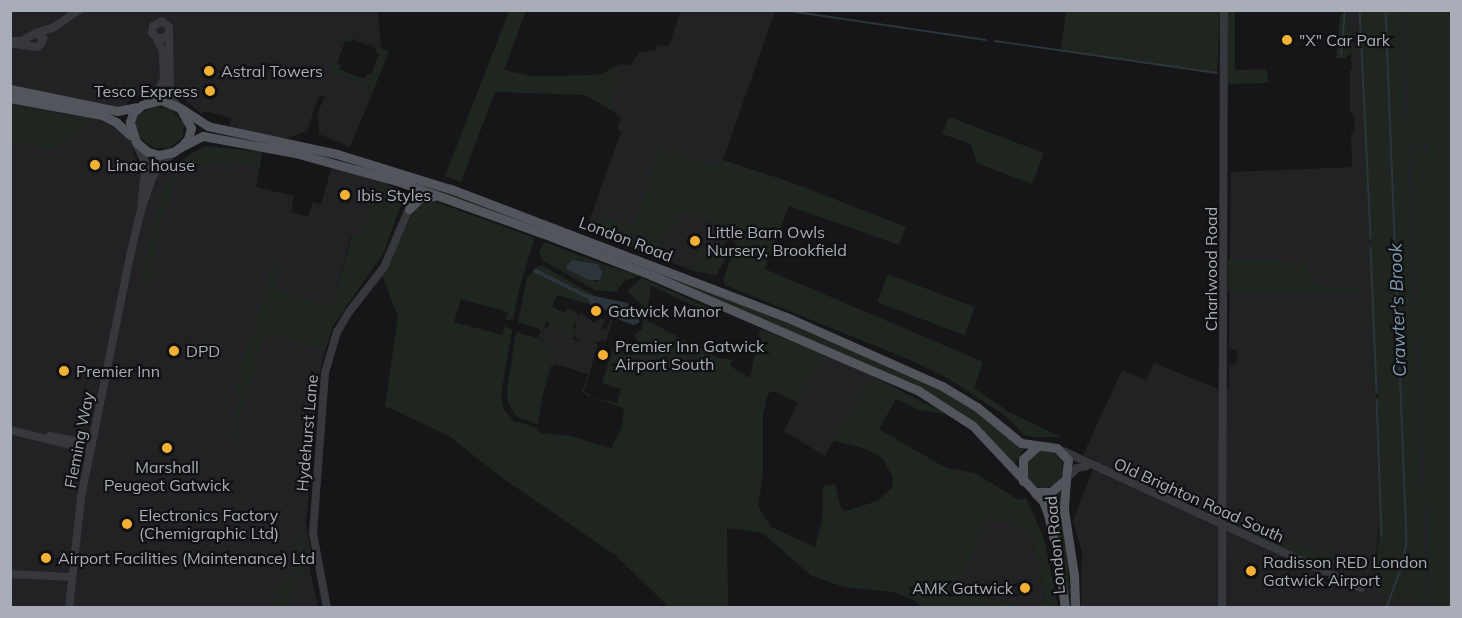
<!DOCTYPE html>
<style>
body{margin:0}
#map{position:relative;width:1462px;height:618px;overflow:hidden;background:#161618;font-family:Mulish,sans-serif}
div>[style]{position:absolute}
.built>*{inset:0;background:#222225}
.green>*{inset:0;background:#1e261f;transform-origin:0 0}
.round{border-radius:50%}
.water>*{inset:0;background:#2c353c}
.stream>*{height:1.5px;margin:-0.75px;padding:0 0.75px;transform-origin:0.75px;border-radius:0.75px;background:#2c353c}
.minor>*{height:8px;margin:-4px;padding:0 4px;transform-origin:4px;border-radius:4px;background:#37383d}
.major>*{height:9px;margin:-4.5px;padding:0 4.5px;transform-origin:4.5px;border-radius:4.5px;background:#53555c}
.dots>*{width:16px;height:16px;translate:-50% -50%;box-sizing:border-box;border:3px solid #111113;border-radius:50%}
span{translate:-50% -50%;white-space:nowrap;text-align:center;line-height:1.15;-webkit-text-stroke:4.5px #111113;paint-order:stroke}
.poi-label{font-size:16px;color:#a8adb8}
.left{translate:0 -50%;text-align:left}
.right{translate:-100% -50%;text-align:right}
.street-label{font-size:16px;color:#a8adb8}
.water-label{font-size:18px;color:#7f9bb3;font-style:italic}
.frame{position:absolute;inset:0;border:12px solid #a8adb8;pointer-events:none}
</style>
<div id="map">
<div class="built">
<div style="clip-path:polygon(10px 11px,378px 11px,381px 47px,346px 34px,331px 72px,347px 79px,349px 73px,354px 75px,352px 81px,374px 89px,350px 147px,319px 134px,318px 112px,325px 96px,321px 95px,318px 98px,307px 131px,280px 141px,229px 131px,231px 118px,205px 111px,202px 114px,185px 100px,180px 87px,153px 89px,127px 102px,126px 111px,11px 89px)"></div>
<div style="clip-path:polygon(681px 11px,775px 11px,721px 166px,633px 228px,604px 217px,599px 228px,588px 224px,621px 132px,617px 129px,621px 118px,614px 112px,612px 97px,620px 64px,631px 65px,639px 53px,656px 50px,657px 45px,668px 47px)"></div>
<div style="clip-path:polygon(1347px 11px,1358px 11px,1369px 236px,1371px 240px,1379px 522px,1374px 582px,1385px 537px,1365px 11px,1451px 11px,1451px 607px,1081px 608px,1082px 552px,1073px 521px,1096px 461px,1083px 455px,1122px 370px,1146px 380px,1154px 363px,1219px 389px,1229px 389px,1229px 365px,1237px 363px,1237px 350px,1229px 349px,1231px 172px,1352px 167px,1351px 133px,1355px 132px,1354px 114px,1350px 113px,1350px 70px,1352px 70px)"></div>
<div style="clip-path:polygon(11px 98px,102px 115px,136px 142px,133px 153px,139px 167px,167px 172px,194px 152px,209px 146px,262px 154px,256px 187px,294px 196px,291px 212px,308px 217px,313px 202px,321px 205px,332px 166px,380px 181px,359px 239px,351px 236px,332px 307px,274px 290px,271px 266px,255px 329px,325px 351px,319px 375px,306px 524px,312px 563px,309px 567px,318px 607px,11px 607px)"></div>
<div style="clip-path:polygon(681px 211px,714px 224px,728px 238px,725px 245px,721px 244px,715px 248px,699px 245px,691px 270px,656px 257px,667px 230px,672px 232px)"></div>
<div style="clip-path:polygon(580px 312px,594px 323px,601px 318px,606px 320px,609px 315px,601px 328px,607px 329px,610px 320px,612px 321px,606px 342px,604px 340px,594px 343px,598px 345px,584px 392px,591px 395px,590px 397px,582px 392px,588px 374px,555px 364px,556px 361px,543px 348px,545px 340px,537px 337px,545px 327px,567px 333px,571px 339px,585px 343px,578px 340px,573px 332px)"></div>
<div style="clip-path:polygon(825px 355px,872px 376px,825px 456px,784px 431px,810px 377px,815px 379px)"></div>
<div style="clip-path:polygon(986px 521px,1007px 523px,1031px 533px,1046px 603px,1037px 607px,1019px 607px,979px 595px,961px 581px)"></div>
</div>
<div class="green">
<div style="clip-path:polygon(509px 11px,526px 11px,504px 70px,533px 76px,593px 75px,602px 74px,620px 64px,612px 97px,614px 112px,585px 95px,495px 92px,461px 182px,445px 176px)"></div>
<div style="clip-path:polygon(1066px 11px,1220px 11px,1217px 73px,1061px 50px)"></div>
<div style="clip-path:polygon(1228px 11px,1235px 11px,1235px 70px,1267px 69px,1268px 83px,1228px 84px)"></div>
<div style="clip-path:polygon(1343px 11px,1349px 14px,1351px 53px,1345px 58px,1336px 58px,1340px 15px,1343px 14px)"></div>
<div style="clip-path:polygon(1358px 11px,1401px 11px,1426px 591px,1421px 602px,1399px 597px,1398px 601px,1381px 594px,1374px 582px,1379px 535px,1375px 401px,1378px 398px,1377px 393px,1374px 393px,1368px 246px,1371px 246px,1371px 240px,1368px 240px)"></div>
<div style="clip-path:polygon(1405px 11px,1451px 11px,1451px 607px,1428px 605px,1430px 587px,1410px 157px,1413px 153px,1428px 153px,1428px 144px,1423px 143px,1423px 148px,1412px 149px,1410px 146px)"></div>
<div style="clip-path:polygon(346px 34px,389px 51px,374px 89px,352px 81px,354px 75px,365px 79px,367px 74px,371px 75px,379px 54px,375px 52px,376px 48px,352px 39px,350px 42px,345px 41px,337px 63px,341px 65px,339px 69px,349px 73px,347px 79px,330px 72px)"></div>
<div style="clip-path:polygon(11px 105px,91px 121px,91px 123px,63px 145px,47px 148px,11px 141px)"></div>
<div style="clip-path:polygon(154px 107px,171px 109px,184px 124px,183px 137px,170px 148px,154px 148px,139px 137px,135px 126px,136px 118px,142px 112px)"></div>
<div style="clip-path:polygon(949px 117px,1044px 153px,1032px 184px,977px 163px,971px 144px,942px 134px)"></div>
<div style="clip-path:polygon(206px 146px,262px 152px,260px 167px,233px 161px,232px 166px,213px 162px,212px 167px,193px 164px,190px 174px,173px 169px,188px 156px)"></div>
<div style="clip-path:polygon(659px 147px,720px 166px,723px 160px,793px 183px,906px 227px,899px 245px,789px 206px,765px 269px,983px 362px,974px 388px,1009px 412px,1061px 437px,1032px 437px,1023px 434px,1006px 416px,947px 378px,910px 360px,725px 285px,723px 280px,736px 243px,710px 222px,681px 211px,672px 232px,667px 231px,656px 257px,602px 234px,599px 228px,604px 217px,633px 228px)"></div>
<div style="clip-path:polygon(358px 164px,432px 185px,790px 322px,924px 381px,970px 406px,1024px 449px,1014px 465px,959px 412px,726px 305px,357px 166px)"></div>
<div style="clip-path:polygon(176px 172px,169px 208px,164px 208px,149px 282px,140px 281px,161px 195px,167px 182px)"></div>
<div style="clip-path:polygon(380px 181px,398px 189px,403px 199px,384px 252px,333px 326px,325px 351px,265px 333px,235px 439px,230px 438px,240px 396px,235px 395px,248px 335px,253px 336px,271px 266px,279px 268px,275px 290px,332px 307px,352px 236px,359px 238px)"></div>
<div style="clip-path:polygon(431px 200px,532px 237px,534px 240px,520px 286px,513px 319px,506px 320px,508px 312px,461px 299px,454px 322px,502px 335px,505px 326px,512px 330px,501px 395px,504px 410px,514px 421px,535px 427px,541px 433px,571px 436px,611px 448px,621px 429px,624px 408px,590px 397px,617px 403px,621px 389px,602px 383px,612px 350px,633px 356px,631px 348px,639px 343px,634px 335px,642px 329px,645px 308px,627px 291px,642px 278px,707px 307px,705px 311px,651px 286px,646px 320px,718px 358px,733px 360px,730px 366px,750px 378px,760px 329px,825px 355px,815px 379px,810px 377px,798px 403px,776px 392px,770px 392px,767px 396px,763px 415px,763px 476px,758px 506px,771px 527px,815px 547px,822px 520px,823px 486px,835px 484px,841px 508px,846px 511px,877px 501px,893px 487px,892px 476px,882px 458px,866px 449px,834px 441px,872px 376px,946px 414px,922px 411px,896px 399px,879px 429px,946px 468px,975px 473px,1019px 500px,1026px 498px,1044px 538px,1058px 607px,1037px 607px,1046px 602px,1031px 533px,1007px 523px,986px 521px,961px 581px,979px 595px,1019px 607px,922px 607px,915px 601px,894px 592px,844px 587px,812px 576px,762px 533px,727px 528px,728px 607px,669px 607px,615px 555px,501px 477px,449px 436px,385px 406px,398px 317px,382px 275px,416px 207px,421px 202px)"></div>
<div style="clip-path:polygon(evenodd,545px 242px,600px 263px,639px 276px,624px 281px,616px 292px,595px 290px,542px 260px,539px 252px,545px 242px,574px 260px,594px 263px,602px 268px,603px 273px,598px 282px,568px 269px,567px 268px,574px 260px)"></div>
<div style="clip-path:polygon(721px 244px,727px 247px,729px 252px,716px 276px,691px 270px,699px 245px,714px 248px)"></div>
<div style="clip-path:polygon(1228px 260px,1308px 262px,1311px 285px,1359px 286px,1360px 292px,1228px 291px)"></div>
<div style="clip-path:polygon(538px 266px,543px 266px,592px 294px,588px 304px,557px 295px,552px 307px,565px 313px,568px 308px,579px 315px,573px 327px,575px 336px,570px 341px,567px 341px,566px 333px,547px 328px,550px 324px,547px 320px,541px 334px,539px 329px,518px 322px,527px 278px)"></div>
<div style="left:888px;top:274px;width:93px;height:30px;rotate:21deg"></div>
<div style="clip-path:polygon(516px 332px,545px 340px,544px 348px,553px 351px,553px 359px,556px 360px,554px 366px,551px 366px,544px 390px,541px 401px,544px 402px,541px 404px,538px 424px,517px 417px,508px 403px,507px 390px)"></div>
<div class="round" style="left:1025px;top:450px;width:38px;height:38px"></div>
<div style="clip-path:polygon(1060px 492px,1068px 565px,1070px 607px,1045px 498px)"></div>
<div style="clip-path:polygon(1231px 516px,1237px 523px,1289px 544px,1334px 553px,1332px 563px,1321px 566px,1234px 526px)"></div>
<div style="clip-path:polygon(299px 539px,309px 541px,312px 563px,296px 577px,293px 601px,289px 607px,273px 607px,270px 605px,297px 562px)"></div>
</div>
<div class="water">
<div style="clip-path:polygon(573px 260px,598px 264px,603px 272px,600px 280px,589px 280px,567px 269px,567px 265px)"></div>
<div style="clip-path:polygon(535px 268px,586px 294px,627px 303px,640px 316px,639px 323px,633px 325px,616px 318px,612px 312px,590px 305px,588px 299px,533px 272px)"></div>
</div>
<div class="stream">
<div style="left:783px;top:10px;width:205px;rotate:8.4deg"></div>
<div style="left:1360px;top:10px;width:228px;rotate:87.2deg"></div>
<div style="left:1386px;top:10px;width:533px;rotate:87.74deg"></div>
<div style="left:1407px;top:543px;width:25px;rotate:102deg"></div>
<div style="left:1402px;top:567px;width:44px;rotate:110.1deg"></div>
<div style="left:995px;top:41px;width:224px;rotate:8.2deg"></div>
<div style="left:1341px;top:55px;width:45px;rotate:-84.9deg"></div>
<div style="left:1371px;top:247px;width:145px;rotate:87.6deg"></div>
<div style="left:1377px;top:399px;width:137px;rotate:87.9deg"></div>
</div>
<div class="minor">
<div style="left:36px;top:33px;width:19px;rotate:-18deg"></div>
<div style="left:54px;top:27px;width:30px;rotate:-34deg"></div>
<div style="left:169px;top:33px;width:7px;rotate:135deg"></div>
<div style="left:164px;top:38px;width:6px;rotate:180deg"></div>
<div style="left:158px;top:38px;width:8px;rotate:-140deg"></div>
<div style="left:152px;top:33px;width:7px;rotate:-82deg"></div>
<div style="left:153px;top:26px;width:10px;rotate:-29deg"></div>
<div style="left:162px;top:21px;width:9px;rotate:41deg"></div>
<div style="left:169px;top:27px;width:62px;rotate:89.1deg"></div>
<div style="left:170px;top:89px;width:10px;rotate:79deg"></div>
<div style="left:172px;top:99px;width:9px;rotate:49deg"></div>
<div style="left:10px;top:41px;width:12px"></div>
<div style="left:22px;top:41px;width:16px;rotate:-30deg"></div>
<div style="left:36px;top:33px;width:9px;rotate:36deg"></div>
<div style="left:43px;top:38px;width:6px;rotate:108deg"></div>
<div style="left:41px;top:44px;width:5px;rotate:143deg"></div>
<div style="left:37px;top:47px;width:27px;rotate:-172deg"></div>
<div style="left:146px;top:103px;width:16px;rotate:-43deg"></div>
<div style="left:158px;top:92px;width:15px;rotate:-67deg"></div>
<div style="left:164px;top:78px;width:27px;rotate:-92deg"></div>
<div style="left:163px;top:51px;width:16px;rotate:-117deg"></div>
<div style="left:137px;top:145px;width:21px;rotate:65deg"></div>
<div style="left:146px;top:164px;width:38px;rotate:97deg"></div>
<div style="left:10px;top:430px;width:83px;rotate:13.9deg"></div>
<div style="left:50px;top:436px;width:43px;rotate:10.8deg"></div>
<div style="left:1063px;top:451px;width:328px;rotate:24.7deg"></div>
<div style="left:1067px;top:478px;width:14px;rotate:-45deg"></div>
<div style="left:1077px;top:468px;width:10px;rotate:-11deg"></div>
<div style="left:10px;top:574px;width:62px;rotate:2.8deg"></div>
<div style="left:69px;top:608px;width:112px;rotate:-83.8deg"></div>
<div style="left:81px;top:497px;width:246px;rotate:-78.5deg"></div>
<div style="left:130px;top:256px;width:47px;rotate:-76.6deg"></div>
<div style="left:141px;top:210px;width:34px;rotate:-71deg"></div>
<div style="left:152px;top:178px;width:15px;rotate:-58deg"></div>
<div style="left:160px;top:165px;width:19px;rotate:-43deg"></div>
<div style="left:327px;top:608px;width:76px;rotate:-100.6deg"></div>
<div style="left:313px;top:533px;width:160px;rotate:-85.7deg"></div>
<div style="left:325px;top:373px;width:43px;rotate:-73.7deg"></div>
<div style="left:337px;top:332px;width:23px;rotate:-59deg"></div>
<div style="left:349px;top:312px;width:57px;rotate:-52.1deg"></div>
<div style="left:384px;top:267px;width:63px;rotate:-66.7deg"></div>
<div style="left:1222px;top:608px;width:598px;rotate:-89.81deg"></div>
</div>
<div class="major">
<div style="left:10px;top:89px;width:109px;rotate:11.6deg"></div>
<div style="left:117px;top:111px;width:20px;rotate:-11deg"></div>
<div style="left:10px;top:98px;width:94px;rotate:10.5deg"></div>
<div style="left:102px;top:115px;width:16px;rotate:27deg"></div>
<div style="left:116px;top:122px;width:19px;rotate:43deg"></div>
<div style="left:161px;top:100px;width:21px;rotate:23deg"></div>
<div style="left:180px;top:108px;width:23px;rotate:61deg"></div>
<div style="left:191px;top:128px;width:11px;rotate:105deg"></div>
<div style="left:188px;top:139px;width:9px;rotate:131deg"></div>
<div style="left:182px;top:146px;width:11px;rotate:146deg"></div>
<div style="left:173px;top:152px;width:14px;rotate:168deg"></div>
<div style="left:159px;top:155px;width:11px;rotate:-165deg"></div>
<div style="left:148px;top:152px;width:16px;rotate:-140deg"></div>
<div style="left:136px;top:142px;width:21px;rotate:-107deg"></div>
<div style="left:130px;top:122px;width:9px;rotate:-72deg"></div>
<div style="left:133px;top:113px;width:12px;rotate:-42deg"></div>
<div style="left:142px;top:105px;width:20px;rotate:-15deg"></div>
<div style="left:179px;top:148px;width:27px;rotate:-27deg"></div>
<div style="left:203px;top:136px;width:94px;rotate:10.5deg"></div>
<div style="left:295px;top:153px;width:109px;rotate:15.4deg"></div>
<div style="left:400px;top:182px;width:151px;rotate:19.8deg"></div>
<div style="left:542px;top:233px;width:117px;rotate:21.1deg"></div>
<div style="left:651px;top:275px;width:292px;rotate:23.4deg"></div>
<div style="left:919px;top:391px;width:64px;rotate:32.9deg"></div>
<div style="left:973px;top:426px;width:91px;rotate:46.8deg"></div>
<div style="left:1035px;top:492px;width:16px"></div>
<div style="left:1051px;top:492px;width:20px;rotate:-41deg"></div>
<div style="left:1066px;top:479px;width:19px;rotate:-84deg"></div>
<div style="left:1068px;top:460px;width:16px;rotate:-133deg"></div>
<div style="left:1057px;top:448px;width:36px;rotate:-172deg"></div>
<div style="left:1021px;top:443px;width:57px;rotate:-140.7deg"></div>
<div style="left:977px;top:407px;width:41px;rotate:-149deg"></div>
<div style="left:942px;top:386px;width:171px;rotate:-156.1deg"></div>
<div style="left:786px;top:317px;width:360px;rotate:-159.1deg"></div>
<div style="left:450px;top:189px;width:118px;rotate:-162.8deg"></div>
<div style="left:337px;top:154px;width:132px;rotate:-167.8deg"></div>
<div style="left:208px;top:126px;width:33px;rotate:-147deg"></div>
<div style="left:409px;top:209px;width:16px;rotate:-45deg"></div>
<div style="left:420px;top:198px;width:14px;rotate:-8deg"></div>
<div style="left:1066px;top:479px;width:31px;rotate:94deg"></div>
<div style="left:1064px;top:510px;width:66px;rotate:81.3deg"></div>
<div style="left:1074px;top:575px;width:33px;rotate:88deg"></div>
<div style="left:1023px;top:481px;width:22px;rotate:-90deg"></div>
<div style="left:1023px;top:459px;width:20px;rotate:-41deg"></div>
<div style="left:1035px;top:493px;width:11px;rotate:45deg"></div>
<div style="left:1043px;top:501px;width:14px;rotate:69deg"></div>
<div style="left:1048px;top:514px;width:45px;rotate:77.2deg"></div>
<div style="left:1058px;top:558px;width:50px;rotate:82deg"></div>
</div>
<div class="dots">
<div style="left:1287px;top:40px;background:#f2b134"></div>
<div style="left:209px;top:71px;background:#f2b134"></div>
<div style="left:210px;top:91px;background:#f2b134"></div>
<div style="left:95px;top:165px;background:#f2b134"></div>
<div style="left:345px;top:195px;background:#f2b134"></div>
<div style="left:695px;top:241px;background:#f2b134"></div>
<div style="left:596px;top:311px;background:#f2b134"></div>
<div style="left:174px;top:351px;background:#f2b134"></div>
<div style="left:603px;top:355px;background:#f2b134"></div>
<div style="left:64px;top:371px;background:#f2b134"></div>
<div style="left:167px;top:448px;background:#f2b134"></div>
<div style="left:127px;top:524px;background:#f2b134"></div>
<div style="left:46px;top:558px;background:#f2b134"></div>
<div style="left:1251px;top:571px;background:#f2b134"></div>
<div style="left:1025px;top:588px;background:#f2b134"></div>
</div>
<div class="poi-label">
<span class="left" style="left:1299px;top:40px">"X" Car Park</span>
<span class="left" style="left:221px;top:71px">Astral Towers</span>
<span class="right" style="left:198px;top:91px">Tesco Express</span>
<span class="left" style="left:107px;top:165px">Linac house</span>
<span class="left" style="left:357px;top:195px">Ibis Styles</span>
<span class="left" style="left:707px;top:241px">Little Barn Owls<br>Nursery, Brookfield</span>
<span class="left" style="left:608px;top:311px">Gatwick Manor</span>
<span class="left" style="left:615px;top:355px">Premier Inn Gatwick<br>Airport South</span>
<span class="left" style="left:186px;top:351px">DPD</span>
<span class="left" style="left:76px;top:371px">Premier Inn</span>
<span style="left:167px;top:476px">Marshall<br>Peugeot Gatwick</span>
<span class="left" style="left:139px;top:524px">Electronics Factory<br>(Chemigraphic Ltd)</span>
<span class="left" style="left:58px;top:558px">Airport Facilities (Maintenance) Ltd</span>
<span class="left" style="left:1263px;top:571px">Radisson RED London<br>Gatwick Airport</span>
<span class="right" style="left:1013px;top:588px">AMK Gatwick</span>
</div>
<div class="street-label">
<span style="left:626px;top:239px;rotate:21deg">London Road</span>
<span style="left:1211px;top:269px;rotate:-90deg">Charlwood Road</span>
<span style="left:307px;top:433px;rotate:-85deg">Hydehurst Lane</span>
<span style="left:79px;top:440px;rotate:-79deg">Fleming Way</span>
<span style="left:1199px;top:500px;rotate:24deg">Old Brighton Road South</span>
<span style="left:1055px;top:545px;rotate:-95deg">London Road</span>
</div>
<div class="water-label">
<span style="left:1398px;top:310px;rotate:-92deg">Crawter's Brook</span>
</div>
<div class="frame"></div>
</div>
